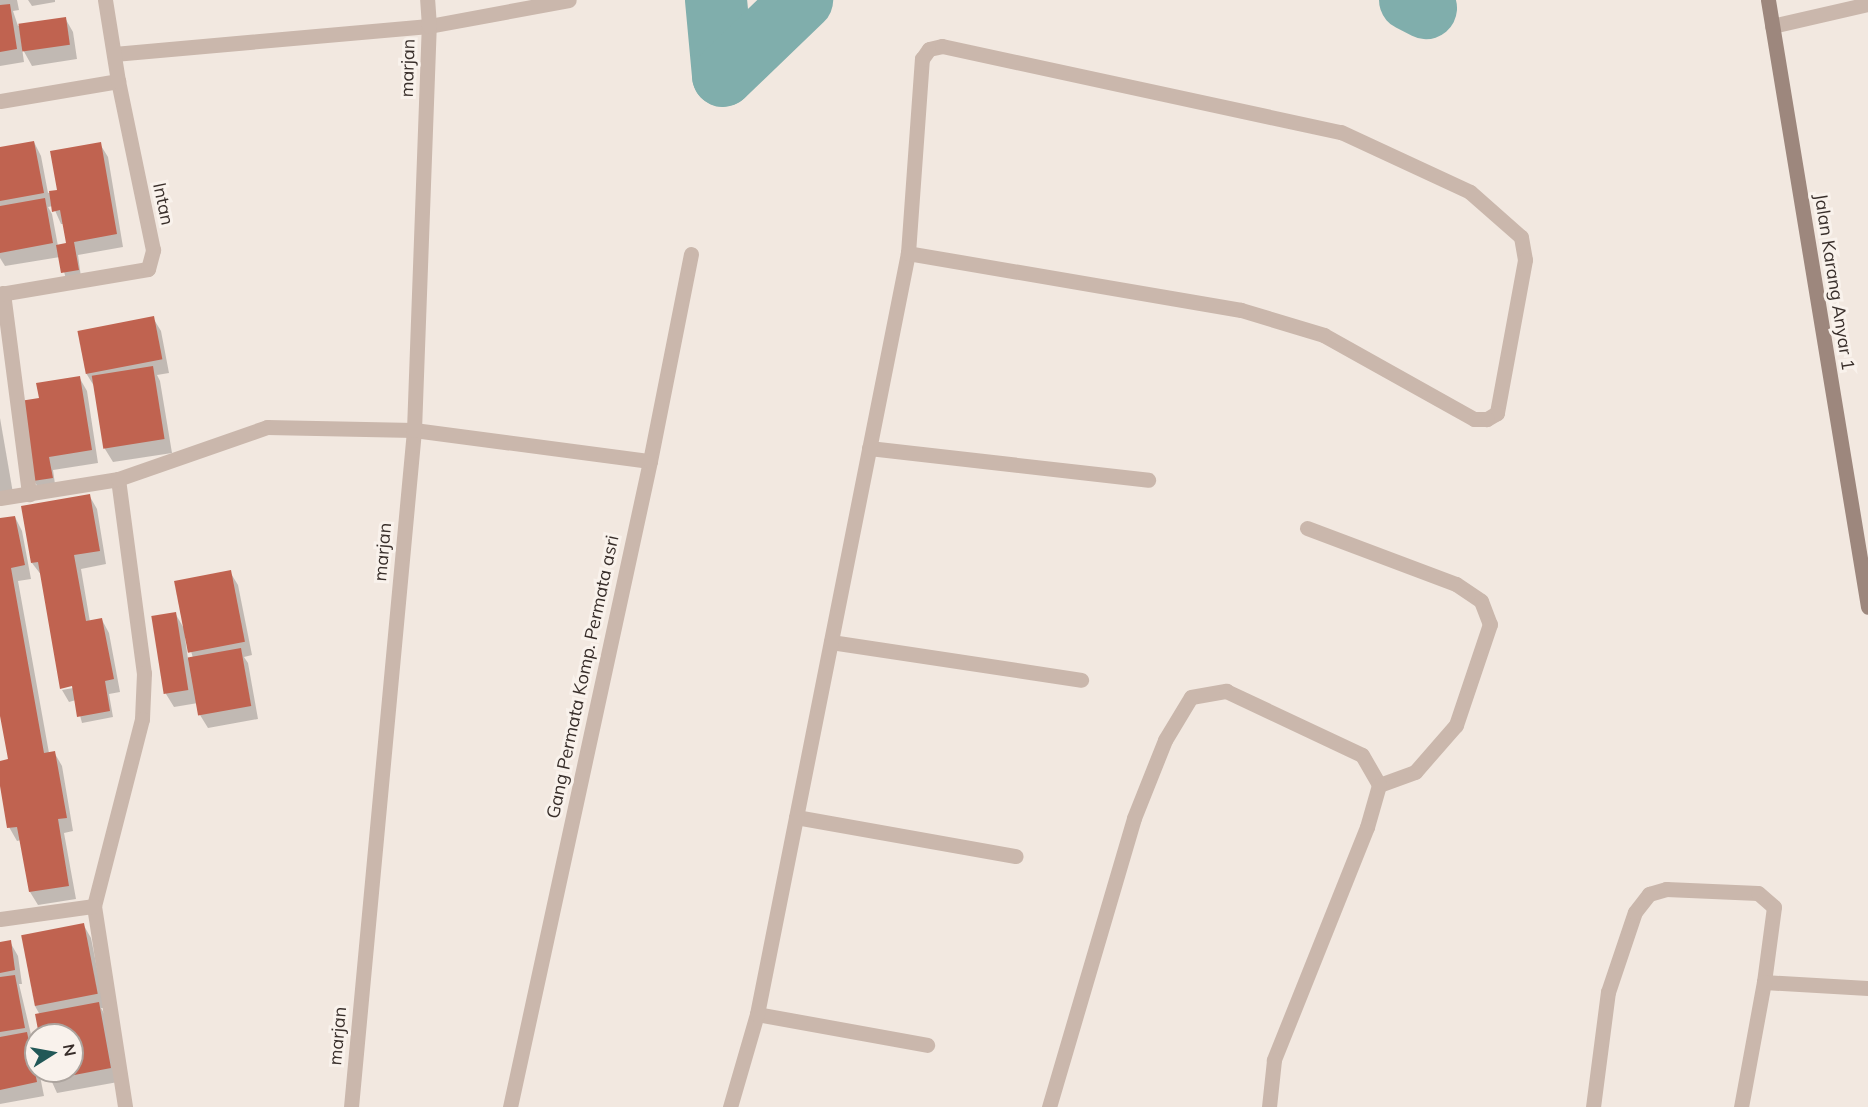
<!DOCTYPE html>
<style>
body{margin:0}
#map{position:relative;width:1868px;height:1107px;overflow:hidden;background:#f2e8e0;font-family:Mulish,sans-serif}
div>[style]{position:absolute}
.shadow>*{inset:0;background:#0003}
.river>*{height:62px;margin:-31px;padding:0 31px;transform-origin:31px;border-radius:31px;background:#80aeac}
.building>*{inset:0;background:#c06350;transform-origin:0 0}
.minor>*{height:15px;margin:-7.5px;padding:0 7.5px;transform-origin:7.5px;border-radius:7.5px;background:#cab7ac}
.secondary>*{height:15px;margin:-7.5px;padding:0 7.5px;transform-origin:7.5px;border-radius:7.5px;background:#9d877d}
span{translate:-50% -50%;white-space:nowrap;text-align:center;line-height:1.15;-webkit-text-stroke:6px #f9f2ec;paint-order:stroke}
.street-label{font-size:18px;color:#382e2a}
.north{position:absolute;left:24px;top:1023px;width:60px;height:60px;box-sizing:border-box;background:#f9f2ec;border:2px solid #aca49e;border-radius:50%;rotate:79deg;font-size:16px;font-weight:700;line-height:24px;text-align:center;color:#382e2a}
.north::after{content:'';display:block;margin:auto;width:21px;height:27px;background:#225857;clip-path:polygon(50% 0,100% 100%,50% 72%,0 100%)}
</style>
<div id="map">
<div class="shadow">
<div style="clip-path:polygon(0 0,17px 0,19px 10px,13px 11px,18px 26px,65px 18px,73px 32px,77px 59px,32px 66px,22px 48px,24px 62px,0 66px)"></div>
<div style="clip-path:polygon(28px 0,55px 0,55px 2px,32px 6px)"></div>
<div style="clip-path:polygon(evenodd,34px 142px,41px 156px,48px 193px,58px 191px,100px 144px,108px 157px,123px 247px,78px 255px,81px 277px,66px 279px,60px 257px,5px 266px,0 258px,0 148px,34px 142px,53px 206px,61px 224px,64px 224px,68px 244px,58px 246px,52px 214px,48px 207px,53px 206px)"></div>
<div style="clip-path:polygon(153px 318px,161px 331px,169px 373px,157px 375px,160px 381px,172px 453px,113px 462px,105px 449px,94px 386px,86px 373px)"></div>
<div style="clip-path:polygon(79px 377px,87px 391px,98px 463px,53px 470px,55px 484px,38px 487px,34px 481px,41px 400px)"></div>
<div style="clip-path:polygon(0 418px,14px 499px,0 501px)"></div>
<div style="clip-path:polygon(89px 495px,97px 509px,106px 564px,81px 569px,90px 622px,102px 620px,109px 633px,120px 692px,109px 694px,113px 717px,82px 723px,76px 700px,69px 702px,62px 690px,73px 688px,42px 576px,32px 563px)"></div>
<div style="clip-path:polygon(15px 517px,22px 531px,31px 579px,18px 581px,49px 753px,54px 752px,62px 766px,73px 831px,64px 833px,76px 899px,38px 905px,30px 892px,21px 840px,17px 841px,9px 827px,0 778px,0 762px,10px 760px,0 707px,0 520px)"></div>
<div style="clip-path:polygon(evenodd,230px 572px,238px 585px,252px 655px,244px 657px,248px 663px,258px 719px,208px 728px,200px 715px,198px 703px,174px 707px,166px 694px,175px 613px,186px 632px,230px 572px,185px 638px,187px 638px,193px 658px,188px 659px,185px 638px)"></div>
<div style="clip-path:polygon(83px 924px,91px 938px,105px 1008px,101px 1008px,106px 1017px,118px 1082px,57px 1093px,47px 1071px,72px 1071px,72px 1035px,40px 1035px,40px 1015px,35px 1006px)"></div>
<div style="clip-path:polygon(10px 942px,18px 956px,22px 984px,19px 984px,34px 1047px,36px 1071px,39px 1071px,44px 1096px,0 1104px,0 944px)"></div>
</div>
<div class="river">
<div style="left:716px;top:0;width:76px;rotate:84.7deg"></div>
<div style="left:723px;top:76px;width:110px;rotate:-43.9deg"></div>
<div style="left:1410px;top:0;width:18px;rotate:27deg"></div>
</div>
<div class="building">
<div style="clip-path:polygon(10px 4px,17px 49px,0 52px,0 5px)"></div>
<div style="left:66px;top:17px;width:28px;height:48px;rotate:82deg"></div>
<div style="clip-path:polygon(34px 141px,44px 193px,0 201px,0 147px)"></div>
<div style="clip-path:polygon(101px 142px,117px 234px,74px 242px,79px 270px,61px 273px,56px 245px,66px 243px,60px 210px,52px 212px,49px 191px,57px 190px,50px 151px)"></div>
<div style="clip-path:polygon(45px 198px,53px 243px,0 253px,0 206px)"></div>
<div style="left:154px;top:316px;width:44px;height:78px;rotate:79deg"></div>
<div style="left:153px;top:366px;width:74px;height:62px;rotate:81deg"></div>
<div style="clip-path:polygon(80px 376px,92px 450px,49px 457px,53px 478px,33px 481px,20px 401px,39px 398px,36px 383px)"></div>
<div style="clip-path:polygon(90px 494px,100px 551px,74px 555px,86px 621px,102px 618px,114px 679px,105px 681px,110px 711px,77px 717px,72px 686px,60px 689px,38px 562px,31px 563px,21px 506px)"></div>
<div style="clip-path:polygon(15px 516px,25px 565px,11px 568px,44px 753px,55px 751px,67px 818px,58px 819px,69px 886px,29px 892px,17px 827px,7px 828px,0 786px,0 761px,8px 759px,0 716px,0 518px)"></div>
<div style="left:231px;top:570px;width:73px;height:58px;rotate:79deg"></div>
<div style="left:176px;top:612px;width:79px;height:25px;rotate:81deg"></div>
<div style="left:241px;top:648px;width:59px;height:54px;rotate:80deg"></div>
<div style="left:84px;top:923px;width:72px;height:64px;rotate:79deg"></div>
<div style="clip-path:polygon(11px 940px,15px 970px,0 973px,0 942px)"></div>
<div style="clip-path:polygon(15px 975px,25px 1028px,0 1032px,0 977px)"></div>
<div style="clip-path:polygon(99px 1002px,111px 1068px,48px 1080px,46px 1071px,72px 1071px,72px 1035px,39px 1035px,35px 1014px)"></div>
<div style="clip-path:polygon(27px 1032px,37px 1082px,0 1090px,0 1037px)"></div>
</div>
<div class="minor">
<div style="left:1772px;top:26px;width:98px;rotate:-12.9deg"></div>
<div style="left:114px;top:54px;width:316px;rotate:-5.1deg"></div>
<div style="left:429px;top:26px;width:142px;rotate:-10.5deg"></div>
<div style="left:0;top:101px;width:120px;rotate:-9.6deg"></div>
<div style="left:3px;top:293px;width:203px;rotate:82.6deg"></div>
<div style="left:0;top:294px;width:150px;rotate:-9.6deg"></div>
<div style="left:148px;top:269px;width:20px;rotate:-75deg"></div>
<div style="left:153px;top:250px;width:173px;rotate:-101.7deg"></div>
<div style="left:118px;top:81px;width:82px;rotate:-99.1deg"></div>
<div style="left:869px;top:448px;width:281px;rotate:6.5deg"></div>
<div style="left:118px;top:479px;width:196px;rotate:82.4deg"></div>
<div style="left:144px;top:673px;width:46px;rotate:92.5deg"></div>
<div style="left:142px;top:719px;width:193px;rotate:104.4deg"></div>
<div style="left:94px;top:906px;width:203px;rotate:81.2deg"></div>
<div style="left:0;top:498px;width:120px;rotate:-9.1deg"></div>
<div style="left:118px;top:479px;width:158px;rotate:-19.2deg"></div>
<div style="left:267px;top:427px;width:147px;rotate:1.2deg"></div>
<div style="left:414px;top:430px;width:238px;rotate:7.5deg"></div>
<div style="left:1307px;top:528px;width:159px;rotate:20.6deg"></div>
<div style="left:1456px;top:584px;width:30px;rotate:34deg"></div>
<div style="left:1481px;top:601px;width:25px;rotate:69deg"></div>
<div style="left:1490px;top:624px;width:107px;rotate:108.6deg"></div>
<div style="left:1456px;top:725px;width:62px;rotate:131.1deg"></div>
<div style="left:1415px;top:772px;width:38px;rotate:160deg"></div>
<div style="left:831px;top:642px;width:253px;rotate:8.6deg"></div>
<div style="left:796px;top:817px;width:223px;rotate:10.1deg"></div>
<div style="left:0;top:919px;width:95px;rotate:-7.9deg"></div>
<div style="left:757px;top:1014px;width:173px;rotate:10.3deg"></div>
<div style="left:351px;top:1107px;width:680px;rotate:-84.68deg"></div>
<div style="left:414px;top:430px;width:404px;rotate:-87.9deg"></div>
<div style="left:429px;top:26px;width:26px;rotate:-94deg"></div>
<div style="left:510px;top:1107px;width:661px;rotate:-77.77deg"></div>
<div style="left:650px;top:461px;width:211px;rotate:-78.8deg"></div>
<div style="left:730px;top:1107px;width:97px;rotate:-73.8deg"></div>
<div style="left:757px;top:1014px;width:776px;rotate:-78.78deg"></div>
<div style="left:908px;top:253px;width:195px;rotate:-85.9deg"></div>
<div style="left:922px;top:59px;width:12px;rotate:-55deg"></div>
<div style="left:929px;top:49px;width:13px;rotate:-13deg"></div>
<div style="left:942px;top:46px;width:408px;rotate:12.2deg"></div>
<div style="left:1341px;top:132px;width:142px;rotate:24.9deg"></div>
<div style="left:1470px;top:192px;width:68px;rotate:41.4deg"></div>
<div style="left:1521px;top:237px;width:23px;rotate:80deg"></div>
<div style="left:1525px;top:260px;width:156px;rotate:100.4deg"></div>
<div style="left:1497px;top:413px;width:12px;rotate:149deg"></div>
<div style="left:1487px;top:419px;width:13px;rotate:180deg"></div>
<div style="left:1474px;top:419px;width:172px;rotate:-150.8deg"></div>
<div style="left:1324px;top:335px;width:87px;rotate:-163.2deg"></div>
<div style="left:1241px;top:310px;width:338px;rotate:-170.3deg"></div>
<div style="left:1049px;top:1107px;width:301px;rotate:-73.6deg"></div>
<div style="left:1134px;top:818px;width:84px;rotate:-68.3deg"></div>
<div style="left:1165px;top:740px;width:50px;rotate:-58.8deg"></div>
<div style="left:1191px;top:697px;width:36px;rotate:-10deg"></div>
<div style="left:1226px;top:691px;width:150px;rotate:25.2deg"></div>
<div style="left:1362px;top:755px;width:34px;rotate:60deg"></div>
<div style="left:1379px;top:785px;width:44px;rotate:105.9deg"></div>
<div style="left:1367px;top:827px;width:251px;rotate:111.8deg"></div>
<div style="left:1274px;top:1060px;width:47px;rotate:96.1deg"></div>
<div style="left:1593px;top:1107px;width:116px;rotate:-82.6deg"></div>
<div style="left:1608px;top:992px;width:84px;rotate:-71.4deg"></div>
<div style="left:1635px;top:912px;width:23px;rotate:-52deg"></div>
<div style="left:1649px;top:894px;width:18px;rotate:-16deg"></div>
<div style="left:1666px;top:889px;width:92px;rotate:2.5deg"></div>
<div style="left:1758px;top:893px;width:21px;rotate:41deg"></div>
<div style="left:1774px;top:907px;width:76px;rotate:97.6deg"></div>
<div style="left:1764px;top:982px;width:104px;rotate:3.3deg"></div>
<div style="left:1741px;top:1107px;width:127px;rotate:-79.6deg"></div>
</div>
<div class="secondary">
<div style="left:1768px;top:0;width:615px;rotate:80.64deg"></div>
</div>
<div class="street-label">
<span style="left:408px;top:68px;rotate:-88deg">marjan</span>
<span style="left:163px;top:204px;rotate:78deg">Intan</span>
<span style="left:1834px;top:282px;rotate:81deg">Jalan Karang Anyar 1</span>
<span style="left:383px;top:552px;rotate:-85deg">marjan</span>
<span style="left:583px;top:677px;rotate:-78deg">Gang Permata Komp. Permata asri</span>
<span style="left:338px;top:1036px;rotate:-85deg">marjan</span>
</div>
<div class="north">N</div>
</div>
